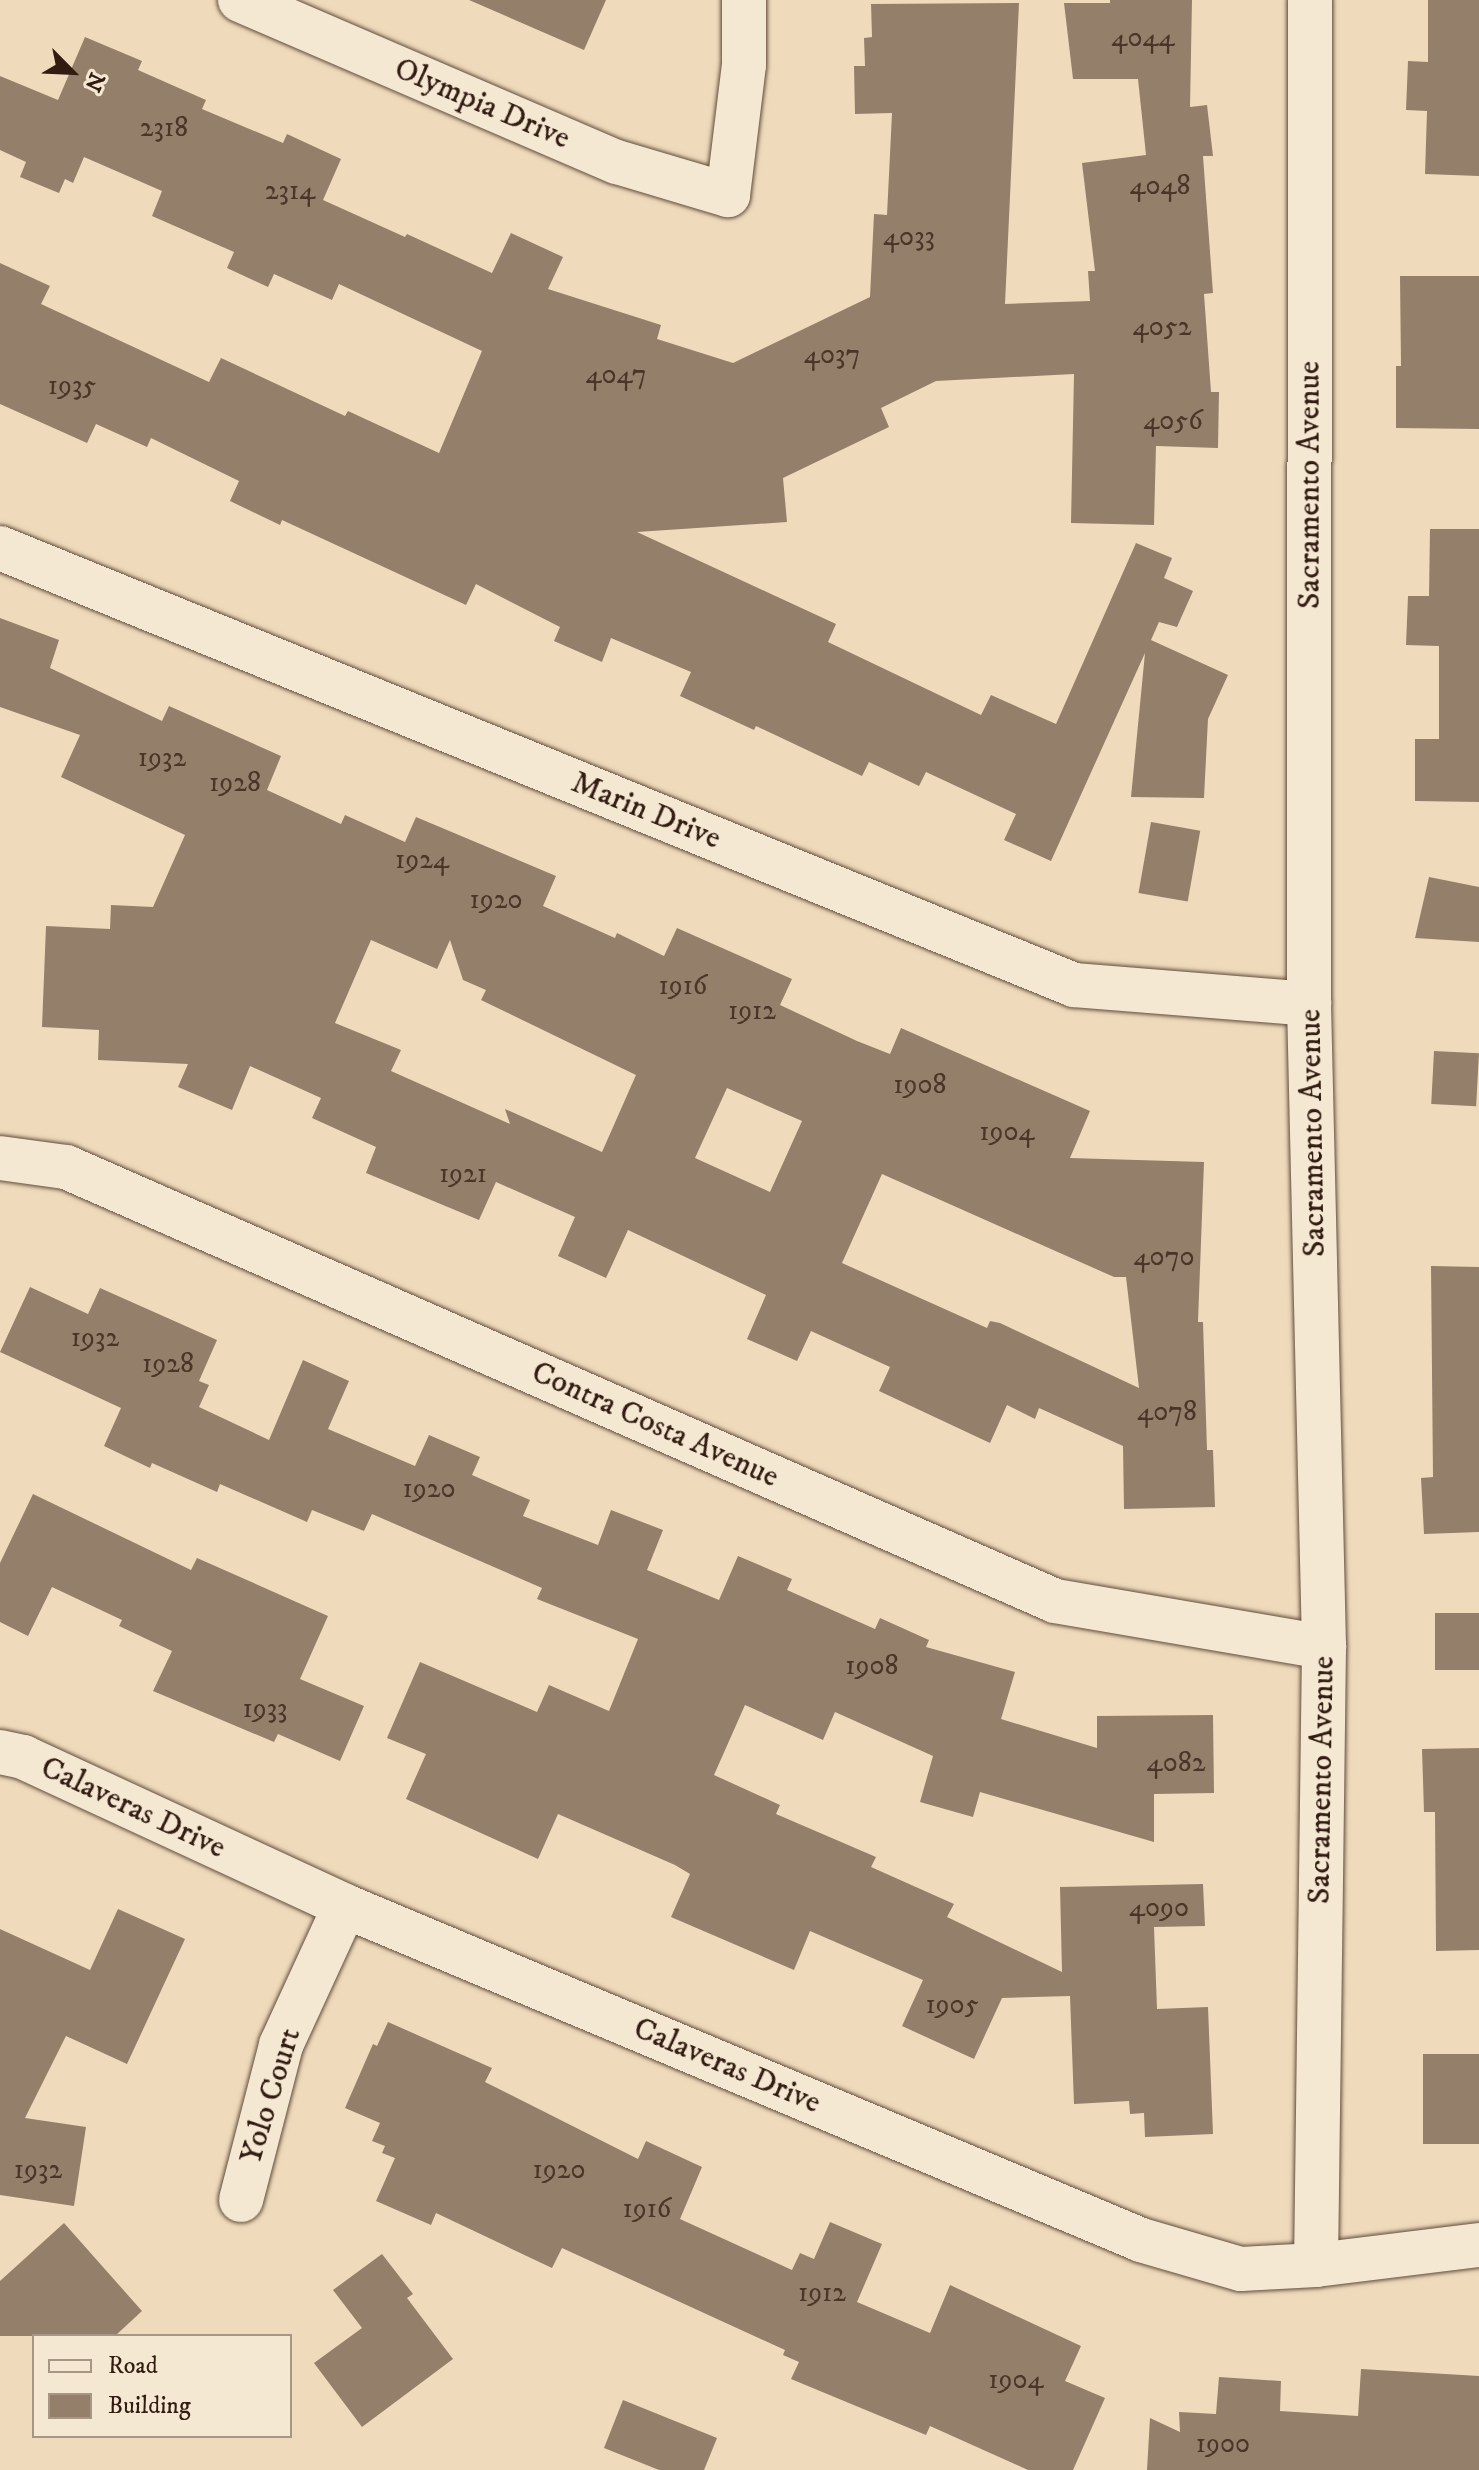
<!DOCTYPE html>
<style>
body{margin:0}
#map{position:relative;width:1479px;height:2470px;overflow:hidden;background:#efdbbc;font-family:"IM FELL DW Pica",serif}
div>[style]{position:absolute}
.building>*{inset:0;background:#947f6a;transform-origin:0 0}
.roads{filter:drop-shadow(0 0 2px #614c3c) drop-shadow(0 0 2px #614c3c)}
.minor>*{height:44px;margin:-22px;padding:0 22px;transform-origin:22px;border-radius:22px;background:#f5e8d3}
span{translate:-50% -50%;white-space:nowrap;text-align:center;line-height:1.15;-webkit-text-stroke:7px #f5e8d3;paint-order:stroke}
.number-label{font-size:28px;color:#4a3528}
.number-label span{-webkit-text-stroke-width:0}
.street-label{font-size:32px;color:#321c12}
.legend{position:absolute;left:32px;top:2334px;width:260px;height:104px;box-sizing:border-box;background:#f5e8d3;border:2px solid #a79686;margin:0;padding:10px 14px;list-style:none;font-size:24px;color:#321c12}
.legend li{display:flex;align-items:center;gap:16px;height:40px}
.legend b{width:40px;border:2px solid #a79686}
.north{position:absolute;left:32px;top:32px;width:80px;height:80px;-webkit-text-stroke:6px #f5e8d3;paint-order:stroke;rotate:114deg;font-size:22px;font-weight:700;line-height:32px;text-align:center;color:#321c12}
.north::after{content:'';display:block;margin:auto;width:28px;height:36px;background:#321c12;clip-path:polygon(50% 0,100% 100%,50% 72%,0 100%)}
</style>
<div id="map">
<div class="building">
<div style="clip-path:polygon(469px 0,606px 0,584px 50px)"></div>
<div style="clip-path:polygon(1110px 0,1192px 0,1190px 107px,1207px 105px,1213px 156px,1203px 156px,1213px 293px,1204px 294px,1211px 392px,1219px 392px,1218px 448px,1156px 446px,1154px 525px,1071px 523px,1074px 374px,936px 381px,881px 408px,889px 427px,783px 478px,787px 522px,637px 532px,836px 624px,828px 642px,981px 715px,991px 695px,1056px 724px,1136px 543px,1172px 558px,1164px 578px,1193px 591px,1177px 627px,1159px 622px,1151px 640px,1228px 675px,1208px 719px,1204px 798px,1131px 797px,1145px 653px,1051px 861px,1004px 840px,1016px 814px,926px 772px,919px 786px,869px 762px,862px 776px,756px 726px,754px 730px,680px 696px,691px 672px,611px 638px,602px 662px,554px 641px,560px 627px,476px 584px,466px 605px,282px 520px,280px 525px,230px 501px,239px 481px,151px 438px,147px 447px,96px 424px,87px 443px,0 404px,0 263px,50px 286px,41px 304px,209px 382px,221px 358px,345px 416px,348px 411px,439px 453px,482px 351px,339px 284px,332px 300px,274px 274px,268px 287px,227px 268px,234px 252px,152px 216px,162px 191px,84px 157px,73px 183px,65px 179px,59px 193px,20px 177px,26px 162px,0 150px,0 76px,58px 100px,85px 37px,142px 61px,138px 70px,206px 100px,202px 109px,283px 143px,287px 134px,341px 159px,323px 200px,405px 237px,407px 234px,492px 273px,511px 233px,563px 257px,548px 289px,661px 325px,657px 339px,733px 363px,870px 297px,874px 214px,887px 215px,892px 113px,855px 114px,854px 66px,865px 66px,864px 38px,872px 37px,871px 4px,1019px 3px,1005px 304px,1090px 301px,1088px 271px,1095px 271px,1082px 163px,1146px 155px,1138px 79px,1073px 79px,1064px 3px,1110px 3px)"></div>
<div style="clip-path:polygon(1428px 0,1479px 0,1479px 176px,1425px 174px,1427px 111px,1406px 110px,1408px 61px,1428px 62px)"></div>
<div style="clip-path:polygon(1400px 276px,1479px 276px,1479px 429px,1396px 428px,1396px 366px,1401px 366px)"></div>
<div style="clip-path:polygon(1430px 529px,1479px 529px,1479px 802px,1415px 801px,1415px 739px,1439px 739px,1439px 646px,1406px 645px,1408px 596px,1429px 596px)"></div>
<div style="clip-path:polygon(evenodd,0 618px,59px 640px,50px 668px,162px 721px,169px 706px,281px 756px,267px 790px,341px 824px,345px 815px,405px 842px,416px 817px,556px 876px,543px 906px,615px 938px,617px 933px,664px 956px,677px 928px,792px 979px,780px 1005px,857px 1041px,890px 1054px,901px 1028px,1090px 1111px,1070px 1158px,1204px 1162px,1198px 1322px,1203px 1322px,1207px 1450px,1213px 1450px,1215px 1507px,1124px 1509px,1123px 1446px,1039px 1408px,1035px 1419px,1007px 1405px,990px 1443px,879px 1391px,890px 1367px,811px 1331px,797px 1361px,747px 1339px,766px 1295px,628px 1230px,606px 1278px,558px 1256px,575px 1217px,496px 1182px,479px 1220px,366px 1173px,376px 1147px,312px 1118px,321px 1098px,250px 1066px,232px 1110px,178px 1087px,188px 1064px,98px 1060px,99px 1030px,42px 1027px,46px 926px,110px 929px,111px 905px,153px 907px,185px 835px,61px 777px,80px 735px,0 707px,0 618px,371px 940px,437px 969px,450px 940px,463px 980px,486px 990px,481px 1000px,636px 1075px,602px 1152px,505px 1109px,510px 1124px,391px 1071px,401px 1050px,335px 1023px,371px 940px,0 618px,727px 1088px,802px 1121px,770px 1192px,695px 1158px,727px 1088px,0 618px,882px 1174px,1114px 1277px,1126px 1277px,1139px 1388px,1000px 1323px,990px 1321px,987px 1328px,842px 1263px,882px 1174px)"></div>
<div style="left:1151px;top:822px;width:50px;height:72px;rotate:10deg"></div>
<div style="clip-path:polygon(1429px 877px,1479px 887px,1479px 942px,1415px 938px)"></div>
<div style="left:1434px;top:1051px;width:45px;height:53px;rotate:3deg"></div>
<div style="clip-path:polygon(1431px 1266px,1479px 1267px,1479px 1532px,1424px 1534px,1421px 1478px,1433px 1477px)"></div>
<div style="clip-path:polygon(30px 1287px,88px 1314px,100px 1288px,217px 1340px,199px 1381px,209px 1385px,199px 1407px,269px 1440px,303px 1360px,349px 1381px,328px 1429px,415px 1466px,429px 1435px,480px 1457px,472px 1475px,530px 1500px,523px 1516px,598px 1545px,611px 1510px,663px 1530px,647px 1570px,719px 1600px,738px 1556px,792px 1579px,787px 1590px,875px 1629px,880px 1618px,929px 1640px,926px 1647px,1015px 1672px,1001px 1719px,1097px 1748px,1097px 1716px,1213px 1715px,1214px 1793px,1154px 1794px,1154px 1842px,980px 1792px,973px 1817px,920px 1802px,933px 1756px,835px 1712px,823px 1740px,745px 1705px,714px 1775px,780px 1805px,776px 1814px,876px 1857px,871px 1867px,954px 1904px,947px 1917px,1062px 1972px,1060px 1887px,1203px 1884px,1205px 1926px,1154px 1927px,1157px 2009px,1208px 2007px,1213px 2134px,1145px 2137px,1144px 2113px,1130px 2114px,1129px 2101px,1074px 2104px,1070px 1996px,1002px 1998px,974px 2059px,902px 2026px,923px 1980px,810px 1931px,794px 1970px,671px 1917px,690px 1874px,675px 1865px,558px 1814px,538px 1859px,406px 1799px,426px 1754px,387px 1738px,420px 1662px,537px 1712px,549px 1685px,609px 1711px,638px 1639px,537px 1599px,542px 1588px,372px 1514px,364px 1531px,312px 1510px,307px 1522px,220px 1484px,217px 1492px,152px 1463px,150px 1468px,104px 1446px,121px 1408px,0 1352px)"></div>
<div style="clip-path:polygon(33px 1494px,191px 1570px,197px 1558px,328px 1616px,300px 1679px,364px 1706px,340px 1761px,278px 1734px,274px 1742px,153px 1691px,172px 1651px,119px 1626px,122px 1620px,52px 1587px,28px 1636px,0 1622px,0 1563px)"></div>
<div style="left:1435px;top:1613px;width:44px;height:57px"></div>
<div style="clip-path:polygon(1479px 1748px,1479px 1950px,1436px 1951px,1435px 1812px,1424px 1812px,1422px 1749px)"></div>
<div style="clip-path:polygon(118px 1909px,185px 1939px,127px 2064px,66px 2036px,25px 2118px,86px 2127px,74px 2206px,0 2195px,0 1929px,90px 1970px)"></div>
<div style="clip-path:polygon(388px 2022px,492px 2068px,485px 2082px,638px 2159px,646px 2141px,702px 2167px,680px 2219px,792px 2270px,800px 2253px,814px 2259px,830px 2222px,882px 2244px,857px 2302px,930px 2333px,950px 2285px,1081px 2346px,1065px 2381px,1105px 2398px,1073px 2470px,1028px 2470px,930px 2426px,926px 2435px,791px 2379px,799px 2362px,783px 2355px,785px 2350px,562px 2248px,552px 2268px,436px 2213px,431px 2225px,376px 2201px,395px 2158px,382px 2153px,385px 2146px,372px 2141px,380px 2123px,345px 2108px,373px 2044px,377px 2046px)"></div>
<div style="left:1423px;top:2054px;width:56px;height:90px"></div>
<div style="clip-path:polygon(64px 2223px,142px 2311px,115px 2336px,0 2336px,0 2281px)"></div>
<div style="clip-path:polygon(382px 2254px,413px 2294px,407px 2298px,453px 2359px,362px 2427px,314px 2363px,362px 2328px,333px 2290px)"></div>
<div style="clip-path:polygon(1361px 2369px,1479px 2376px,1479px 2470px,1147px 2470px,1150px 2418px,1180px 2432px,1179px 2412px,1216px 2414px,1219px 2377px,1281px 2381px,1280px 2411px,1358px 2416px)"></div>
<div style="clip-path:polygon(623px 2400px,717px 2438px,704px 2470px,659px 2470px,604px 2448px)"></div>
</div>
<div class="roads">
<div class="minor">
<div style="left:240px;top:0;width:410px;rotate:23.3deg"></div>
<div style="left:617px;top:162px;width:116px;rotate:16.6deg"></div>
<div style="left:728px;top:195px;width:131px;rotate:-83deg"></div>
<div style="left:744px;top:65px;width:65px;rotate:-90deg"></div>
<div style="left:1310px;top:0;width:1004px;rotate:90.06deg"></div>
<div style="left:1309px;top:1004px;width:643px;rotate:88.66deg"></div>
<div style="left:1324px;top:1647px;width:618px;rotate:90.74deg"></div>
<div style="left:0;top:548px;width:1160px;rotate:22.14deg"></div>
<div style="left:1074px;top:985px;width:236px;rotate:4.6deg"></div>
<div style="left:0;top:1158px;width:67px;rotate:7.8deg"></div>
<div style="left:66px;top:1167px;width:1080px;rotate:23.69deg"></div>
<div style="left:1055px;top:1601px;width:273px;rotate:9.7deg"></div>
<div style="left:0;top:1752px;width:24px;rotate:12deg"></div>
<div style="left:23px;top:1757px;width:355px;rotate:24.8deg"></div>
<div style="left:345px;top:1906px;width:863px;rotate:22.76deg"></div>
<div style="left:1141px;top:2240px;width:104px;rotate:16.2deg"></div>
<div style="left:1241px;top:2269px;width:75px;rotate:-3.1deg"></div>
<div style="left:1316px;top:2265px;width:164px;rotate:-7deg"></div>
<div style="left:241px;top:2200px;width:160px;rotate:-75.5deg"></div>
<div style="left:281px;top:2045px;width:153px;rotate:-65.3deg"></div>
</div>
</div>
<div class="number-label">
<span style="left:1143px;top:38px">4044</span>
<span style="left:164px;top:128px">2318</span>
<span style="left:1160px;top:186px">4048</span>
<span style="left:290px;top:191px">2314</span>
<span style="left:909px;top:237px">4033</span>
<span style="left:1162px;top:327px">4052</span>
<span style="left:832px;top:355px">4037</span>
<span style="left:616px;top:375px">4047</span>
<span style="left:72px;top:386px">1935</span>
<span style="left:1173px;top:421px">4056</span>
<span style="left:162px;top:758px">1932</span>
<span style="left:235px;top:783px">1928</span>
<span style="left:422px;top:860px">1924</span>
<span style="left:496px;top:900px">1920</span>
<span style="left:683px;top:986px">1916</span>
<span style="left:752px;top:1011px">1912</span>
<span style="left:920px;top:1085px">1908</span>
<span style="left:1007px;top:1132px">1904</span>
<span style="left:463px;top:1174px">1921</span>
<span style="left:1164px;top:1257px">4070</span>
<span style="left:95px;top:1338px">1932</span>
<span style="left:168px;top:1364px">1928</span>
<span style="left:1167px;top:1412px">4078</span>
<span style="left:429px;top:1489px">1920</span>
<span style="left:872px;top:1666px">1908</span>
<span style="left:265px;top:1709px">1933</span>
<span style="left:1176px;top:1763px">4082</span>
<span style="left:1159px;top:1908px">4090</span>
<span style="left:952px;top:2005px">1905</span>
<span style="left:38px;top:2170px">1932</span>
<span style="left:559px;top:2170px">1920</span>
<span style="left:647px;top:2209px">1916</span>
<span style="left:822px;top:2293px">1912</span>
<span style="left:1016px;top:2380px">1904</span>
<span style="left:1223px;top:2444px">1900</span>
</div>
<div class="street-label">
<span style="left:482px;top:104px;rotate:23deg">Olympia Drive</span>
<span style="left:1310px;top:485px;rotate:-90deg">Sacramento Avenue</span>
<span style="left:646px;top:811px;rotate:22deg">Marin Drive</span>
<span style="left:1313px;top:1133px;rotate:-91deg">Sacramento Avenue</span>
<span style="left:655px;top:1425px;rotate:24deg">Contra Costa Avenue</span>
<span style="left:1322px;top:1780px;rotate:-89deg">Sacramento Avenue</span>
<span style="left:133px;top:1808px;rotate:25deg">Calaveras Drive</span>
<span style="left:727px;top:2066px;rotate:23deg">Calaveras Drive</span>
<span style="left:271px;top:2096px;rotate:-73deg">Yolo Court</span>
</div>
<ul class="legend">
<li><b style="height:10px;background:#f5e8d3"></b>Road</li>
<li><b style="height:22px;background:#947f6a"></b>Building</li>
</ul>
<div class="north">N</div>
</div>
